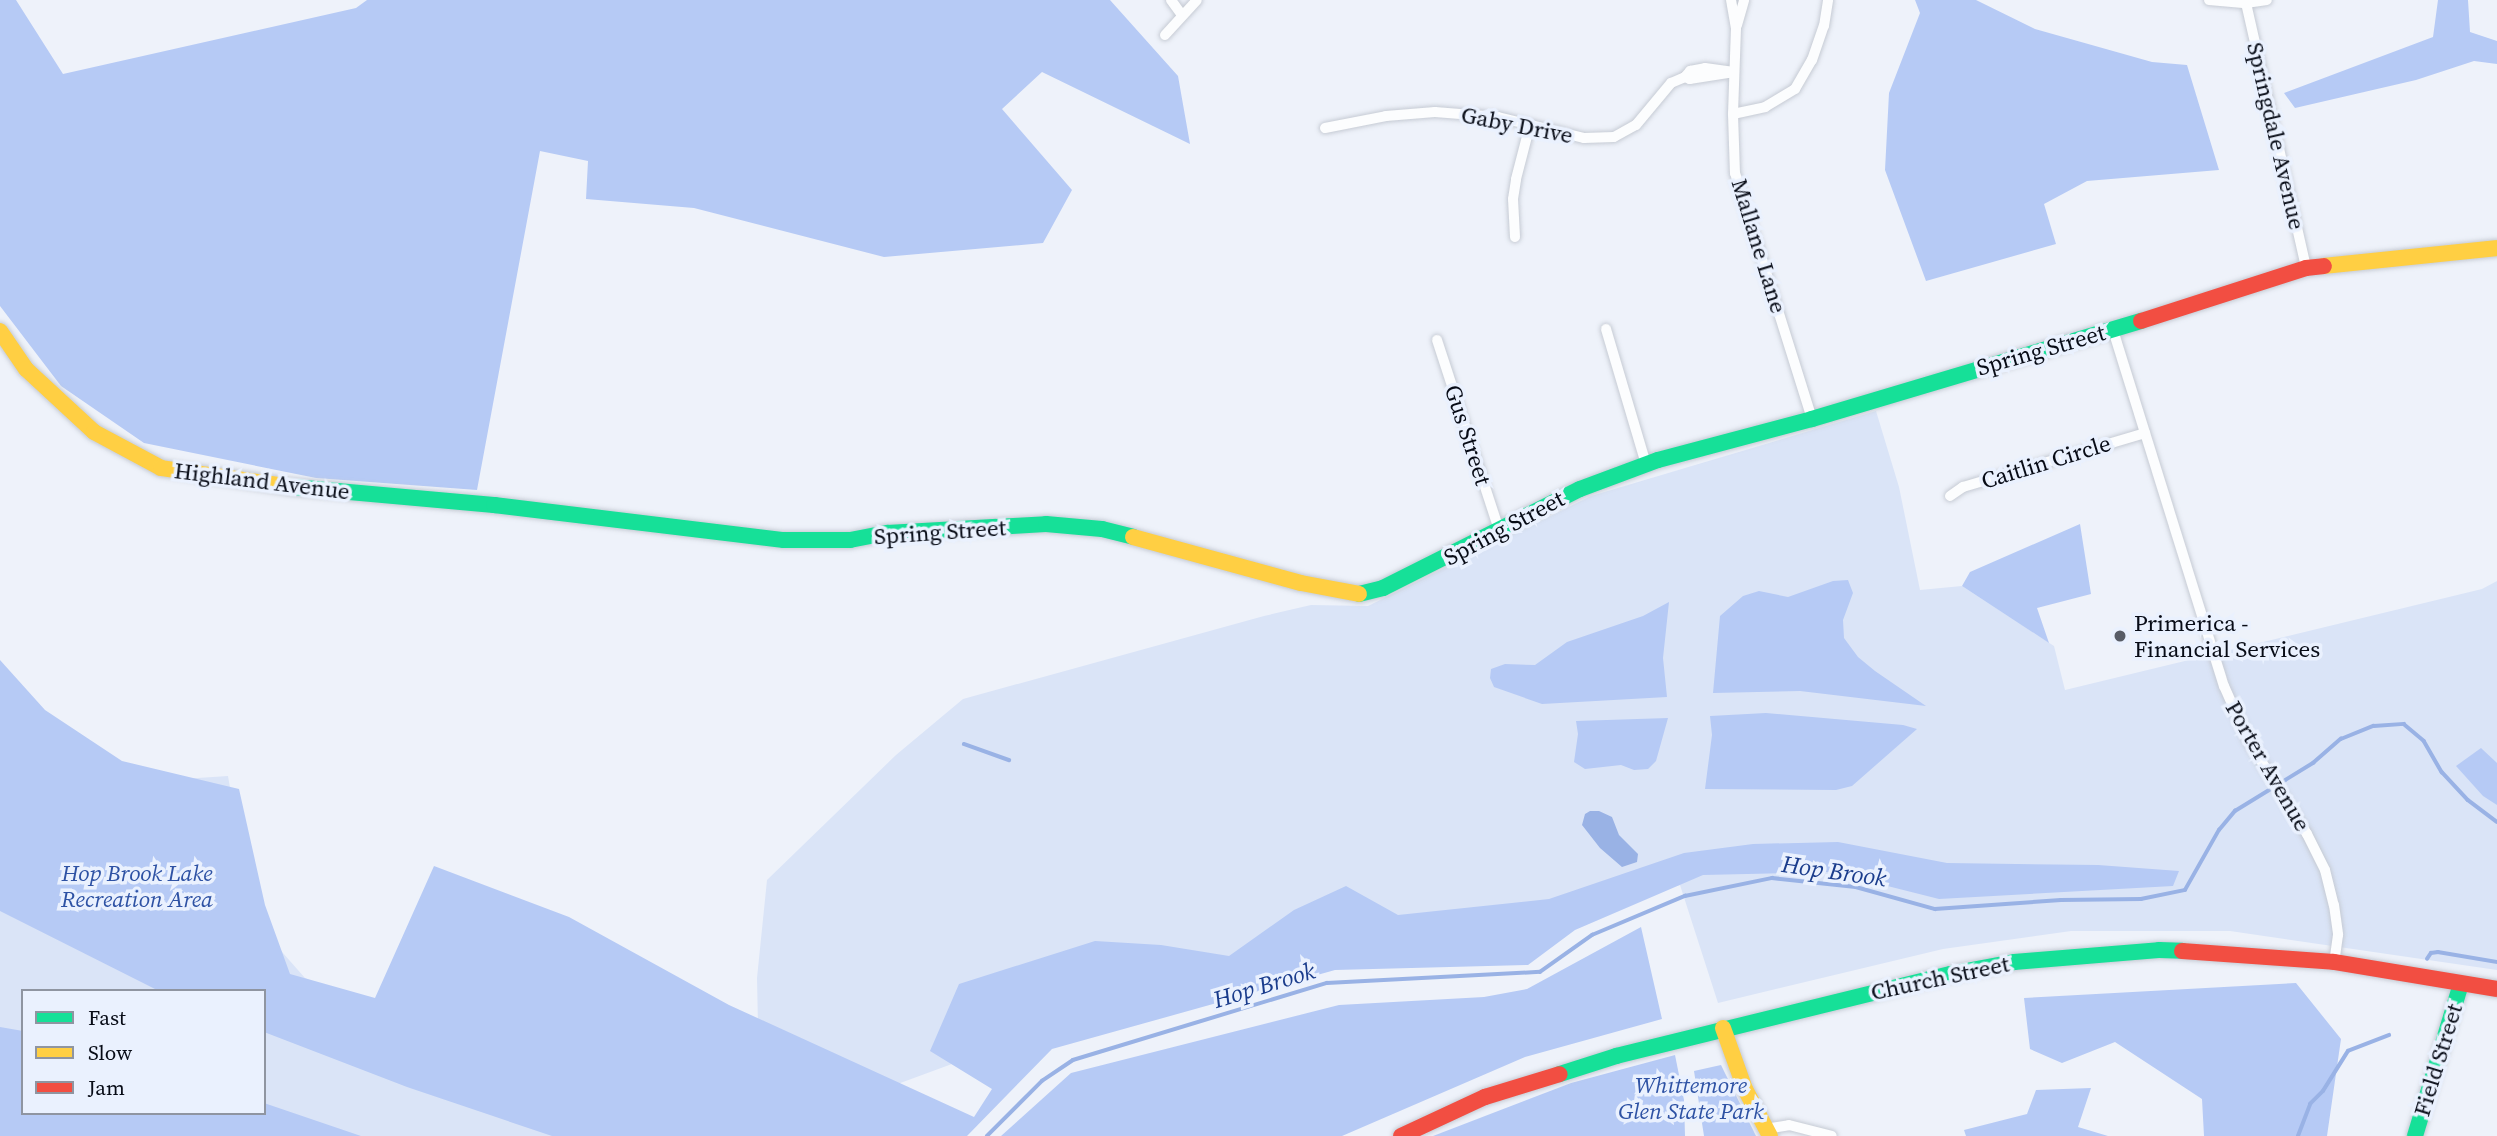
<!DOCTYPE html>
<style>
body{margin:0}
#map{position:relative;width:2497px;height:1136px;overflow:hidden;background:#eef2fa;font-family:"Source Serif 4",serif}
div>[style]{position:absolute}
.green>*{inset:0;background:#dae4f7}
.forest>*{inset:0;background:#b6caf5}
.water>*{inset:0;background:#99b2e5}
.stream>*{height:3.5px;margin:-1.75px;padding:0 1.75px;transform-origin:1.75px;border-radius:1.75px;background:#99b2e5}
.roads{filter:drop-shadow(0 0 2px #c6cbd4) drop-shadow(0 0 2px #c6cbd4)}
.street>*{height:10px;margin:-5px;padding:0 5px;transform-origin:5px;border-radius:5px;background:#fcfdfe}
.fast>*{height:16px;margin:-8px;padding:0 8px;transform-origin:8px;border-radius:8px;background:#16e098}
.slow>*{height:16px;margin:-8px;padding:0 8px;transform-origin:8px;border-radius:8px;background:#ffcf43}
.jam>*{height:16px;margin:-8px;padding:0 8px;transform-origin:8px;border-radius:8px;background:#f24e42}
.dots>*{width:19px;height:19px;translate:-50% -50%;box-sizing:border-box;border:4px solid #eaf1fe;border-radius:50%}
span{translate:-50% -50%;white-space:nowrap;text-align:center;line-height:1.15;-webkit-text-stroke:7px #eaf1fe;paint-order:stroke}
.street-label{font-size:23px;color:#070b16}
.poi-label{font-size:23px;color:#070b16}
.left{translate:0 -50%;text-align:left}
.park-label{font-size:23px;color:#2e52a4;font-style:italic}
.water-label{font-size:24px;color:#1a3c8c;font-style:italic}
.legend{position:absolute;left:21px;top:989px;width:245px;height:126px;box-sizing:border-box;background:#eaf1fe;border:2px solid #8f95a1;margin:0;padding:9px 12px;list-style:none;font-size:21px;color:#070b16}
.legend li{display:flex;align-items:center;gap:14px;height:35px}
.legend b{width:35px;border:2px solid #8f95a1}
</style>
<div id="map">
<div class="green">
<div style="clip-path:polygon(1876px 411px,1899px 487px,1920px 590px,1962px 586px,2054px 646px,2065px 690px,2482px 589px,2497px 581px,2497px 970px,2230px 931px,2071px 931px,1943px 949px,1718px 1003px,1680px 885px,960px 1061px,838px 1106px,758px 1026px,757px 978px,767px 880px,896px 755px,963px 699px,1264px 616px,1311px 605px,1368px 606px,1591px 496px)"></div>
<div style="clip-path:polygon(evenodd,228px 776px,252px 918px,305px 978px,662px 1136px,0 1136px,0 791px,228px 776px,23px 991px,264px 991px,264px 1113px,23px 1113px,23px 991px)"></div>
</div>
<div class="forest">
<div style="clip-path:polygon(0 0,16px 0,63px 74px,356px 8px,367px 0,1110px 0,1178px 76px,1190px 144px,1042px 72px,1002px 109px,1072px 190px,1043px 243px,884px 257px,694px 208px,586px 199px,588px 161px,540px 151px,477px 490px,316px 478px,144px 443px,61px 386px,0 306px)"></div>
<div style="clip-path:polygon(1915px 0,1976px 0,2035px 29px,2152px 62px,2187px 65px,2219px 170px,2087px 181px,2044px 204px,2056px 244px,1926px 281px,1885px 170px,1889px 93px,1920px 13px)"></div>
<div style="clip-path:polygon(2438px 0,2468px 0,2470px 32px,2497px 41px,2497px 64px,2474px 61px,2416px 80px,2295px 108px,2284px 93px,2433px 37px)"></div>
<div style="clip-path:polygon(2080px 524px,2091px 594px,2037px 608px,2049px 643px,1962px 586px,1970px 572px)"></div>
<div style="clip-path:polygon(1848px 580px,1853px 593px,1843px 620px,1844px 638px,1858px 657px,1875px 671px,1926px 706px,1800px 691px,1713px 693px,1720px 616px,1743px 596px,1759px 591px,1788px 597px,1833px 581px)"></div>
<div style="clip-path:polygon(1669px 602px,1663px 658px,1667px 697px,1542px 704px,1494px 687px,1490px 678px,1491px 669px,1505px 664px,1535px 665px,1567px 642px,1643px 616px)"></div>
<div style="clip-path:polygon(0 660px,45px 710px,122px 761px,239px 789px,265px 905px,290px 974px,375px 998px,434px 866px,569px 917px,729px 1005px,974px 1117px,992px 1089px,930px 1051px,959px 984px,1095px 941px,1161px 945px,1229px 956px,1294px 910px,1346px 886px,1398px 915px,1549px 899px,1684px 853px,1753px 844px,1838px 842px,1947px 863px,2098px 865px,2179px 871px,2173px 886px,1939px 899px,1832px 872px,1703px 875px,1575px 930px,1528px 965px,1335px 970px,1052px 1049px,967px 1136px,552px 1136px,407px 1087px,264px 1032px,264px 991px,159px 991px,0 911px)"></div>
<div style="clip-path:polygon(1766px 713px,1903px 725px,1917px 729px,1852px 786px,1836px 790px,1705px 789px,1712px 735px,1710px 716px)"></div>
<div style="clip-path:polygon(1668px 718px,1656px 761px,1648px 769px,1634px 770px,1621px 765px,1585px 769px,1574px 762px,1578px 734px,1576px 721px)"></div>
<div style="clip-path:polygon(2481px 748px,2497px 763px,2497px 805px,2483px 796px,2456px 766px)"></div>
<div style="clip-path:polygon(1641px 927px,1662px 1019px,1525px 1057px,1342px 1136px,1001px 1136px,1071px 1073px,1339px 1005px,1484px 997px,1527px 989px)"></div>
<div style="clip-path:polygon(2296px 983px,2341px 1039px,2327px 1136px,2204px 1136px,2202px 1099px,2115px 1042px,2062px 1063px,2030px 1049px,2024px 998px)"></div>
<div style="clip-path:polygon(0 1027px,23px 1031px,23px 1113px,264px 1113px,264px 1103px,361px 1136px,0 1136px)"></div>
<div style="clip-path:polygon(1675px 1055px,1684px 1100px,1685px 1136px,1433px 1136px,1571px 1083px)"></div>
<div style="clip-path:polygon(1721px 1065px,1756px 1136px,1704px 1136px,1694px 1071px)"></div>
<div style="clip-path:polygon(2091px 1088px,2078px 1127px,2108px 1136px,1966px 1136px,1964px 1130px,2027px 1114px,2036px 1090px)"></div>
</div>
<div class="water">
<div style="clip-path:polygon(1590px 811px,1599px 811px,1612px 817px,1619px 835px,1638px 854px,1637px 862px,1622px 867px,1600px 848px,1582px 825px,1585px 814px)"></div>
</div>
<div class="stream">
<div style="left:964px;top:744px;width:48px;rotate:19.6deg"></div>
<div style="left:2427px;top:959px;width:7px;rotate:-56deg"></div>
<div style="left:2431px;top:953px;width:7px;rotate:-8deg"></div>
<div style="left:2438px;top:952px;width:60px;rotate:9.6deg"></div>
<div style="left:987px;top:1136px;width:78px;rotate:-45deg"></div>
<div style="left:1042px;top:1081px;width:37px;rotate:-34deg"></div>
<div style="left:1073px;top:1060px;width:265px;rotate:-16.9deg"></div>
<div style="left:1327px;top:983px;width:213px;rotate:-3deg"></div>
<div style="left:1540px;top:972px;width:64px;rotate:-35.4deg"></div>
<div style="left:1592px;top:935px;width:101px;rotate:-22.8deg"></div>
<div style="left:1685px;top:896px;width:89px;rotate:-11.7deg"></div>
<div style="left:1772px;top:878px;width:84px;rotate:6.1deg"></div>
<div style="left:1856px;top:887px;width:82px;rotate:15.6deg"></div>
<div style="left:1935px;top:909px;width:126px;rotate:-4.1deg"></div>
<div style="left:2061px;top:900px;width:80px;rotate:-0.7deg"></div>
<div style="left:2141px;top:899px;width:45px;rotate:-11.6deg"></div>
<div style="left:2185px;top:890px;width:69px;rotate:-60.5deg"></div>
<div style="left:2219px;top:830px;width:25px;rotate:-50deg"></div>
<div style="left:2235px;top:811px;width:92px;rotate:-31.6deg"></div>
<div style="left:2313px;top:763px;width:37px;rotate:-41deg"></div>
<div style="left:2341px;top:739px;width:35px;rotate:-22deg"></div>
<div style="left:2374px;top:726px;width:30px;rotate:-4deg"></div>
<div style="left:2404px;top:724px;width:26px;rotate:40deg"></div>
<div style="left:2424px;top:741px;width:36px;rotate:60deg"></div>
<div style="left:2442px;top:772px;width:38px;rotate:47deg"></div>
<div style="left:2468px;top:800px;width:36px;rotate:37deg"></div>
<div style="left:2298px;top:1136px;width:34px;rotate:-69deg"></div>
<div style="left:2310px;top:1104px;width:18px;rotate:-45deg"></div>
<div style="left:2323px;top:1091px;width:47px;rotate:-58deg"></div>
<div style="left:2348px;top:1051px;width:44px;rotate:-21.3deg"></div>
</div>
<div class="roads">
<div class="street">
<div style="left:1171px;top:0;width:19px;rotate:54deg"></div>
<div style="left:1731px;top:0;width:28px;rotate:80deg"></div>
<div style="left:1736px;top:28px;width:86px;rotate:92deg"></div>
<div style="left:1733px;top:114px;width:59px;rotate:88.1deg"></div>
<div style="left:1735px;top:173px;width:258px;rotate:72.6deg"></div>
<div style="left:2209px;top:0;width:37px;rotate:5deg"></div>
<div style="left:2246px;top:3px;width:21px;rotate:-8deg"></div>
<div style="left:2246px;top:3px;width:272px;rotate:77.2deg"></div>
<div style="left:1737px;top:25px;width:26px;rotate:-74deg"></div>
<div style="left:1165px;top:35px;width:47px;rotate:-47.6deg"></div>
<div style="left:1705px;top:68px;width:29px;rotate:8deg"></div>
<div style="left:1734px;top:72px;width:45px;rotate:171deg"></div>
<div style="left:1690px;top:79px;width:5px;rotate:-158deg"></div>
<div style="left:1685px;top:77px;width:8px;rotate:-50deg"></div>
<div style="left:1690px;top:71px;width:15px;rotate:-11deg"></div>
<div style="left:1733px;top:114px;width:33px;rotate:-12deg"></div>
<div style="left:1765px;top:107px;width:35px;rotate:-31deg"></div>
<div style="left:1795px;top:89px;width:34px;rotate:-60deg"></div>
<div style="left:1812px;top:60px;width:36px;rotate:-71deg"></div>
<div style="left:1824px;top:26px;width:26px;rotate:-81deg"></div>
<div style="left:1325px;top:128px;width:62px;rotate:-11.1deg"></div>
<div style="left:1386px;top:116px;width:49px;rotate:-4.7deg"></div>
<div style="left:1435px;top:112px;width:63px;rotate:4.5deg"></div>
<div style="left:1498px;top:117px;width:89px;rotate:13.7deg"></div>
<div style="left:1584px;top:138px;width:30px;rotate:-2deg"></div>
<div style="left:1614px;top:137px;width:25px;rotate:-29deg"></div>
<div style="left:1636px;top:125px;width:55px;rotate:-50.2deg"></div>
<div style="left:1671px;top:83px;width:15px;rotate:-23deg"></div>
<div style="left:1515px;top:237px;width:38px;rotate:-93deg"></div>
<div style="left:1513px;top:199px;width:20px;rotate:-81deg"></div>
<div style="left:1516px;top:179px;width:56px;rotate:-75.5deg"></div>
<div style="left:1606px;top:329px;width:141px;rotate:73.5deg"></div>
<div style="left:2113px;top:330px;width:373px;rotate:72.7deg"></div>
<div style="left:2224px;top:686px;width:59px;rotate:66deg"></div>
<div style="left:2248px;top:740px;width:111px;rotate:57.9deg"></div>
<div style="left:2307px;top:834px;width:40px;rotate:63.4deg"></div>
<div style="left:2325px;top:870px;width:36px;rotate:76deg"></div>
<div style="left:2334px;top:905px;width:30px;rotate:82deg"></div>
<div style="left:2338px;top:935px;width:27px;rotate:98deg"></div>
<div style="left:1437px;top:340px;width:200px;rotate:71.9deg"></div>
<div style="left:1950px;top:496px;width:16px;rotate:-35deg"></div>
<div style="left:1963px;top:487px;width:190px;rotate:-16.5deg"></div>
<div style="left:1765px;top:1129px;width:24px;rotate:-9deg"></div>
<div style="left:1789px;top:1125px;width:44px;rotate:14.3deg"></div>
</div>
<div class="fast">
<div style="left:293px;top:487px;width:202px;rotate:5.1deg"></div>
<div style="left:494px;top:505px;width:292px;rotate:6.9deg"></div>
<div style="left:784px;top:540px;width:66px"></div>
<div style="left:850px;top:540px;width:38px;rotate:-11deg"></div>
<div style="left:887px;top:533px;width:159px;rotate:-3.2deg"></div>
<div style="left:1046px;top:524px;width:56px;rotate:5.1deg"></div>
<div style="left:1102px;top:529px;width:32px;rotate:14deg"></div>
<div style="left:1359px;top:594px;width:25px;rotate:-14deg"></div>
<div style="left:1383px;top:588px;width:220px;rotate:-26.7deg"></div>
<div style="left:1580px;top:489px;width:83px;rotate:-20.4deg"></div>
<div style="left:1658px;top:460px;width:159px;rotate:-14.9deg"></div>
<div style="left:1812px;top:419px;width:343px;rotate:-16.6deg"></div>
<div style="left:1560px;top:1074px;width:59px;rotate:-17.8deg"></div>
<div style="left:1616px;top:1056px;width:344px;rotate:-13.8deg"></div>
<div style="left:1950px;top:974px;width:65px;rotate:-10.6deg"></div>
<div style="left:2014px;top:962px;width:145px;rotate:-4.7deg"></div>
<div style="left:2159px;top:950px;width:23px;rotate:2deg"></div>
<div style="left:2415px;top:1136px;width:159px;rotate:-73.2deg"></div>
</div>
<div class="slow">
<div style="left:2324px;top:266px;width:174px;rotate:-5.9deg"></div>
<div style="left:0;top:331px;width:46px;rotate:55.6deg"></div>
<div style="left:26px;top:369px;width:93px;rotate:42.8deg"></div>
<div style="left:94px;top:432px;width:76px;rotate:28.2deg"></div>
<div style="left:161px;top:468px;width:133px;rotate:8.2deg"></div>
<div style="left:1133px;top:537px;width:174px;rotate:15.3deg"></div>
<div style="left:1301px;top:583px;width:59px;rotate:10.7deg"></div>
<div style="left:1723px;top:1028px;width:65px;rotate:70.2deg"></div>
<div style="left:1745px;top:1089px;width:53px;rotate:62deg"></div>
</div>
<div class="jam">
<div style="left:2141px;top:321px;width:173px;rotate:-17.8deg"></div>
<div style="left:2306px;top:268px;width:18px;rotate:-6deg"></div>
<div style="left:2182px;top:951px;width:152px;rotate:4.1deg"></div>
<div style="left:2334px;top:962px;width:165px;rotate:9.4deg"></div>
<div style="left:1401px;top:1136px;width:93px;rotate:-24.9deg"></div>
<div style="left:1485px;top:1097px;width:78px;rotate:-17deg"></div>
</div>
</div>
<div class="dots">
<div style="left:2120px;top:636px;background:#585c66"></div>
</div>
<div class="street-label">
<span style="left:1517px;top:125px;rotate:11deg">Gaby Drive</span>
<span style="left:2276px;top:136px;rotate:77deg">Springdale Avenue</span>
<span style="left:1759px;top:246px;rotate:73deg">Mallane Lane</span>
<span style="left:2041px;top:350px;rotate:-16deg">Spring Street</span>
<span style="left:1468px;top:435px;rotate:72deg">Gus Street</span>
<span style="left:2046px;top:462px;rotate:-17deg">Caitlin Circle</span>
<span style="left:262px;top:481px;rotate:7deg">Highland Avenue</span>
<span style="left:1504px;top:528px;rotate:-28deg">Spring Street</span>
<span style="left:940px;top:532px;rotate:-4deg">Spring Street</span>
<span style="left:2268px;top:766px;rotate:60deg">Porter Avenue</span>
<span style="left:1940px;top:978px;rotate:-12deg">Church Street</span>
<span style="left:2438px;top:1060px;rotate:-73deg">Field Street</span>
</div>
<div class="poi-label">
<span class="left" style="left:2134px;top:636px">Primerica -<br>Financial Services</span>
</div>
<div class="park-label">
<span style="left:137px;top:886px">Hop Brook Lake<br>Recreation Area</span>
<span style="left:1691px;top:1098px">Whittemore<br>Glen State Park</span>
</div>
<div class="water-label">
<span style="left:1834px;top:871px;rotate:8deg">Hop Brook</span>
<span style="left:1264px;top:985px;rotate:-17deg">Hop Brook</span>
</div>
<ul class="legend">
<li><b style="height:9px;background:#16e098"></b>Fast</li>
<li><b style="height:9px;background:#ffcf43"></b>Slow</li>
<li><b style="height:9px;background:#f24e42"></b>Jam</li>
</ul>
</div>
